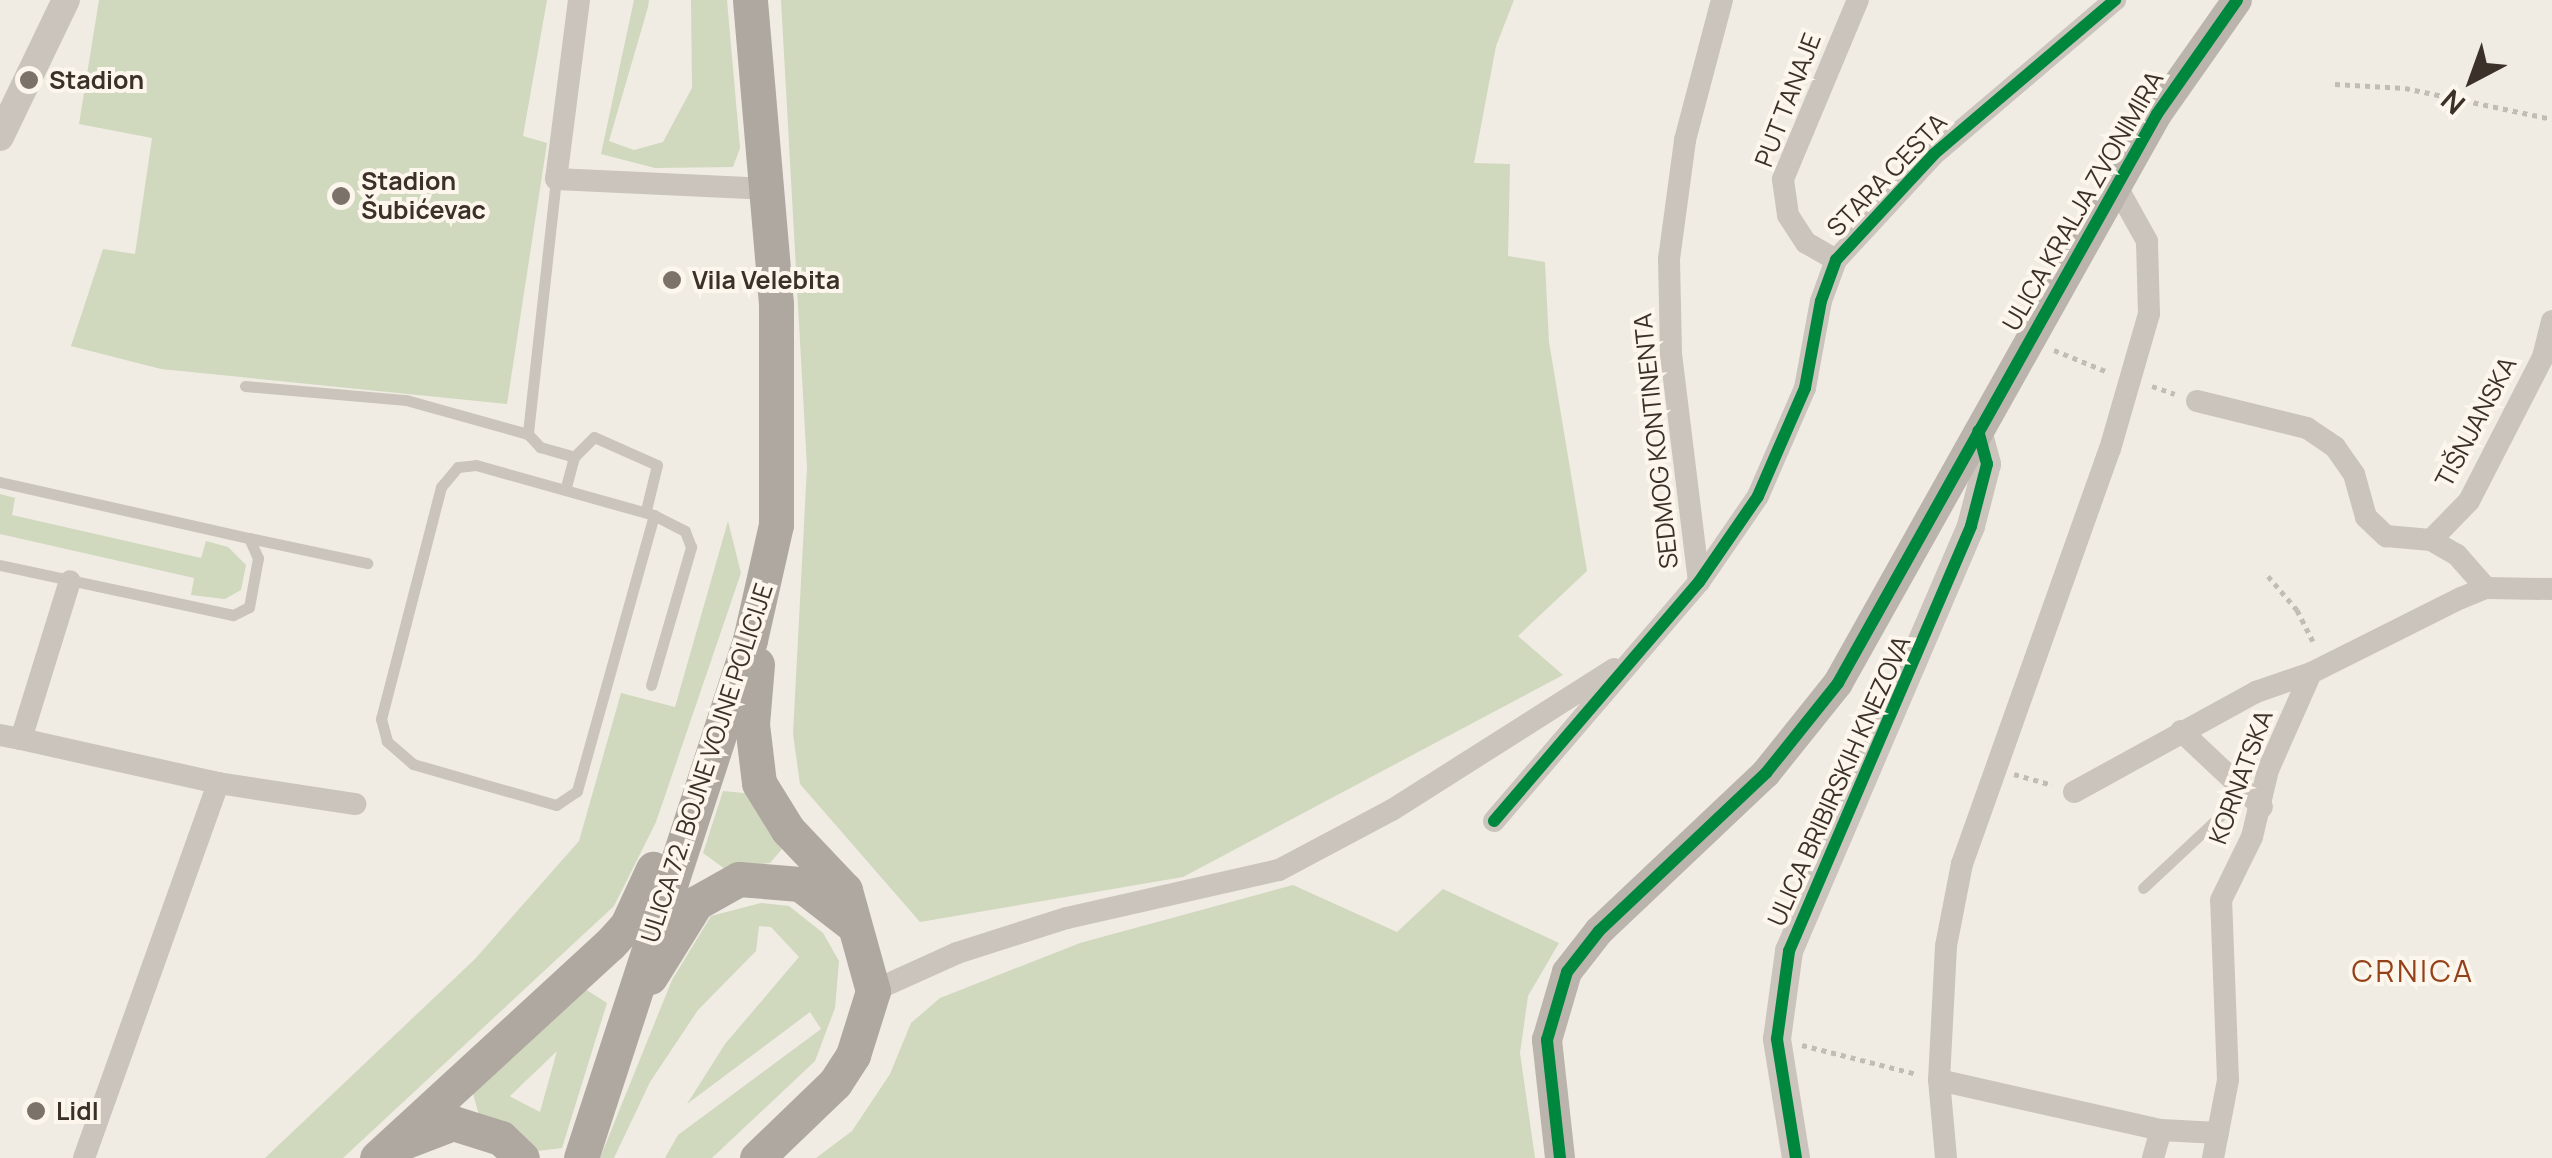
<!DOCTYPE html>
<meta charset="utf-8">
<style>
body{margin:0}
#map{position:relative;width:2552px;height:1158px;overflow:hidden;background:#f0ece4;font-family:Manrope,sans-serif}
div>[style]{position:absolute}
.green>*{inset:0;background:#d0d8bd}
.path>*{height:5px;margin-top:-2.5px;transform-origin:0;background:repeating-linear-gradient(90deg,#c2bcb5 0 5px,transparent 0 10px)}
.service>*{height:11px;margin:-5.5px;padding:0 5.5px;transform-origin:5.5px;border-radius:5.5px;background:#cac4bc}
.minor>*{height:22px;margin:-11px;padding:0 11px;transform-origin:11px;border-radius:11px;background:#cac4bc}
.tertiary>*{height:28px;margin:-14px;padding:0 14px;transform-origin:14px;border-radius:14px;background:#cac4bc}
.secondary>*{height:30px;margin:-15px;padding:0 15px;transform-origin:15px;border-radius:15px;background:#bab4ad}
.primary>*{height:35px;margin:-17.5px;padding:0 17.5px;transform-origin:17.5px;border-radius:17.5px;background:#afa8a1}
.cycleway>*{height:12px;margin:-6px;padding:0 6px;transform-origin:6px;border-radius:6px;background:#00873e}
.dots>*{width:28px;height:28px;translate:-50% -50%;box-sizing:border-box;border:5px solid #fcf6ec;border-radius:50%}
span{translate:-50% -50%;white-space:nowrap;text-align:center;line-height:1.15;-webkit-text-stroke:8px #fcf6ec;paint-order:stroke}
.poi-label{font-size:25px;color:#3c3129;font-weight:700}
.left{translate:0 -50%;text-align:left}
.street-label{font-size:25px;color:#3c3129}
.quarter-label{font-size:30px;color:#944119;letter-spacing:2.5px}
.north{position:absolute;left:2422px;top:30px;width:100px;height:100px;-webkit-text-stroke:8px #fcf6ec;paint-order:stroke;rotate:221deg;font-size:28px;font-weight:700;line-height:40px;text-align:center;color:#3c3129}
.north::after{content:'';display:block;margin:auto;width:35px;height:45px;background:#3c3129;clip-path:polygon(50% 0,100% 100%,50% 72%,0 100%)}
</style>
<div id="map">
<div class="green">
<div style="clip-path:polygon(99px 0,547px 0,523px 136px,547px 143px,507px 404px,161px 369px,71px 346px,103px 249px,135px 254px,152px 138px,79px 124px)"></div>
<div style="clip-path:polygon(634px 0,649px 0,648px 7px,609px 141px,634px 150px,663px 142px,692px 88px,691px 0,727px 0,740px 148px,733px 167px,655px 168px,601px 154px)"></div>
<div style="clip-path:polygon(781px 0,1514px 0,1496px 46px,1474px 163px,1510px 164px,1508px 256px,1545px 262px,1549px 342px,1587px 571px,1518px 636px,1563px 675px,1183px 877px,920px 922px,800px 784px,793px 734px,807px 467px)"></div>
<div style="clip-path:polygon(0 494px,15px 498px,12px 515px,201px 558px,206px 541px,228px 547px,246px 565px,241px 590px,225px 599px,191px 595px,194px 578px,0 534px)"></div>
<div style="clip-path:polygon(728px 521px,741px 573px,656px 822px,614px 906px,343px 1158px,265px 1158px,475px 959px,579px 841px,621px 693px,675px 707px)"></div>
<div style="clip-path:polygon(723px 791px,753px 794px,787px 843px,770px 863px,725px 869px,703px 853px)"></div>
<div style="clip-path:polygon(1293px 885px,1397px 932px,1443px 889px,1559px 943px,1528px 996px,1520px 1053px,1535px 1158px,816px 1158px,852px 1131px,890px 1074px,911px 1023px,940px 998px,1080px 943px)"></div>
<div style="clip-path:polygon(761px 903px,789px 906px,823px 933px,839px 961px,835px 1008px,815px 1061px,712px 1158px,665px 1158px,678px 1135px,821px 1029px,810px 1012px,687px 1104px,725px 1044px,799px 957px,771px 927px,759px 926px,756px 951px,698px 1010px,650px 1082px,614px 1158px,600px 1158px,672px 980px,711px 916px)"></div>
<div style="clip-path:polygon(evenodd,585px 989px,607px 1003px,562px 1148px,537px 1151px,479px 1115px,472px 1090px,585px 989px,557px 1051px,540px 1112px,511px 1097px,510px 1096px,557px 1051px)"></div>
</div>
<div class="path">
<div style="left:2335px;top:84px;width:70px;rotate:3.3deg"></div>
<div style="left:2405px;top:88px;width:150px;rotate:11.9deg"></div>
<div style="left:2054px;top:350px;width:58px;rotate:22.2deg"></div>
<div style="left:2152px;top:386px;width:24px;rotate:19deg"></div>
<div style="left:2268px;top:576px;width:45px;rotate:49.5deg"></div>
<div style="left:2297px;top:610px;width:39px;rotate:63deg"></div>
<div style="left:2014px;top:774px;width:40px;rotate:16deg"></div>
<div style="left:1802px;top:1045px;width:119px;rotate:14.2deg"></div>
</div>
<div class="service">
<div style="left:556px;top:179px;width:257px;rotate:96.3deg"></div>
<div style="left:528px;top:434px;width:18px;rotate:47deg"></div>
<div style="left:540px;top:447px;width:35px;rotate:16deg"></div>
<div style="left:574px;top:457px;width:31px;rotate:105deg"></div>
<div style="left:245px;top:386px;width:162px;rotate:5deg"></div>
<div style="left:406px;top:400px;width:127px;rotate:15.6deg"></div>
<div style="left:574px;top:457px;width:28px;rotate:-45deg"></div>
<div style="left:594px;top:437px;width:69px;rotate:24deg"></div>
<div style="left:657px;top:465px;width:46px;rotate:103.7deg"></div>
<div style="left:476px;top:465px;width:185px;rotate:15.7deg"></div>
<div style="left:654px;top:515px;width:287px;rotate:105.6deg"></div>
<div style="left:577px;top:791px;width:25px;rotate:146deg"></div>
<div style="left:556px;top:805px;width:149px;rotate:-164deg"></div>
<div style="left:413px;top:764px;width:35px;rotate:-139deg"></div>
<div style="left:387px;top:741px;width:23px;rotate:-105deg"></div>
<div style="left:381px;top:719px;width:240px;rotate:-75.5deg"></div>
<div style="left:441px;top:487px;width:26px;rotate:-50deg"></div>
<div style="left:458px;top:467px;width:18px;rotate:-6deg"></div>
<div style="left:0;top:482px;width:255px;rotate:12.7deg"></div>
<div style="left:249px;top:538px;width:22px;rotate:66deg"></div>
<div style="left:258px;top:558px;width:50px;rotate:100.4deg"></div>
<div style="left:249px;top:607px;width:18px;rotate:153deg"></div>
<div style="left:233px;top:615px;width:238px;rotate:-167.9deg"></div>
<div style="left:249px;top:538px;width:121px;rotate:12deg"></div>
<div style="left:651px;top:685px;width:144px;rotate:-73.8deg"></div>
<div style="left:691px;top:547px;width:17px;rotate:-111deg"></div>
<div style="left:685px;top:531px;width:35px;rotate:-153deg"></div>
<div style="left:2143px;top:888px;width:141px;rotate:-43deg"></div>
</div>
<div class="minor">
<div style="left:579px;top:0;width:180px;rotate:97.3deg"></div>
<div style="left:556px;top:179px;width:210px;rotate:2.7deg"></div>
<div style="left:1836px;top:260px;width:34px;rotate:-150deg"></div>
<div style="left:1806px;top:243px;width:33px;rotate:-123deg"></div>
<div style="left:1788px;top:215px;width:36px;rotate:-98deg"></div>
<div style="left:1783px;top:179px;width:194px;rotate:-67.3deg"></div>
<div style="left:2197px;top:401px;width:113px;rotate:13.8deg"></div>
<div style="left:2307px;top:428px;width:34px;rotate:34deg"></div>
<div style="left:2335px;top:447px;width:33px;rotate:55deg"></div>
<div style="left:2354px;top:474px;width:45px;rotate:74.4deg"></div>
<div style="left:2366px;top:517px;width:28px;rotate:44deg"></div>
<div style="left:2386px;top:536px;width:45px;rotate:5.1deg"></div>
<div style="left:2431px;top:540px;width:30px;rotate:30deg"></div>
<div style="left:2457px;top:555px;width:44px;rotate:48.7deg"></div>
<div style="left:2431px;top:540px;width:54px;rotate:-45.7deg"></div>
<div style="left:2469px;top:501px;width:162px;rotate:-62.8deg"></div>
<div style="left:2543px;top:357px;width:37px;rotate:-76deg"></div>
<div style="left:1699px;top:582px;width:230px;rotate:-97deg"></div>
<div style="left:1671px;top:354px;width:95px;rotate:-91.2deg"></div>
<div style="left:1669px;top:259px;width:120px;rotate:-82.3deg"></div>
<div style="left:1685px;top:140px;width:145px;rotate:-75.2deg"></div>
<div style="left:2181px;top:731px;width:111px;rotate:43.2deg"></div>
<div style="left:0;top:735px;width:21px;rotate:11deg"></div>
<div style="left:21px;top:739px;width:165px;rotate:-72.8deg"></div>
<div style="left:21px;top:739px;width:202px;rotate:12.6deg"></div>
<div style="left:218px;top:783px;width:139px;rotate:8.7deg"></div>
<div style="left:2074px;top:792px;width:208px;rotate:-28.8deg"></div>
<div style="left:2256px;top:692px;width:58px;rotate:-19.1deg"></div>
<div style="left:2311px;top:673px;width:168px;rotate:-26.6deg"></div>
<div style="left:2461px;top:598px;width:27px;rotate:-22deg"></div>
<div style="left:2486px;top:588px;width:66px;rotate:0.9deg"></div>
<div style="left:1494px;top:821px;width:315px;rotate:-49.4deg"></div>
<div style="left:1699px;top:582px;width:104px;rotate:-55.5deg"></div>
<div style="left:1758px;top:496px;width:118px;rotate:-66.5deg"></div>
<div style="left:1805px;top:388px;width:88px;rotate:-79.6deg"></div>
<div style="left:1821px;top:301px;width:44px;rotate:-69.9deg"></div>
<div style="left:1836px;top:260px;width:144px;rotate:-47.2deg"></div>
<div style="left:1934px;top:154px;width:238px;rotate:-40.4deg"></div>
<div style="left:873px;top:991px;width:92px;rotate:-24.3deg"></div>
<div style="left:957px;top:953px;width:115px;rotate:-17.7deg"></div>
<div style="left:1067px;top:918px;width:217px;rotate:-12.8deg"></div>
<div style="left:1279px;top:870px;width:128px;rotate:-28deg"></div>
<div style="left:1392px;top:810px;width:263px;rotate:-32.4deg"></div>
<div style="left:1939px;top:1080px;width:228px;rotate:12.7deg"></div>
<div style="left:2161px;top:1130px;width:57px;rotate:3deg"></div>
<div style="left:84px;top:1158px;width:398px;rotate:-70.3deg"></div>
<div style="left:1946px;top:1158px;width:78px;rotate:-95.1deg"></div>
<div style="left:1939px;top:1080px;width:134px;rotate:-87deg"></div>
<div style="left:1946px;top:946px;width:84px;rotate:-79deg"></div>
<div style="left:1962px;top:864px;width:441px;rotate:-70.4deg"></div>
<div style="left:2110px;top:449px;width:141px;rotate:-73.9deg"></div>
<div style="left:2149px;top:314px;width:73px;rotate:-91.6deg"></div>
<div style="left:2147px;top:241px;width:62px;rotate:-119.1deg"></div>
<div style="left:2153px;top:1158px;width:29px;rotate:-74deg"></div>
<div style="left:2213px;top:1158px;width:79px;rotate:-79.1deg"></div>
<div style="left:2228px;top:1080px;width:180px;rotate:-92.2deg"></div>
<div style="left:2221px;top:900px;width:70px;rotate:-63.8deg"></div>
<div style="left:2252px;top:837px;width:69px;rotate:-76.6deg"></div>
<div style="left:2268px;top:770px;width:106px;rotate:-66.1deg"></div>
</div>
<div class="tertiary">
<div style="left:0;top:137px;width:152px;rotate:-64.3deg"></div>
<div style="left:1796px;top:1158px;width:121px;rotate:-99.1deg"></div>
<div style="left:1777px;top:1039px;width:89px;rotate:-82.2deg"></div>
<div style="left:1789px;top:951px;width:462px;rotate:-66.8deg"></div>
<div style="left:1971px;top:526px;width:64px;rotate:-75.5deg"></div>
<div style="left:1987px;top:464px;width:34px;rotate:-105deg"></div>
</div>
<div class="secondary">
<div style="left:1560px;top:1158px;width:119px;rotate:-96.3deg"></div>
<div style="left:1547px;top:1040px;width:71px;rotate:-73.6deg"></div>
<div style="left:1567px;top:972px;width:52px;rotate:-52deg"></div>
<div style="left:1599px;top:931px;width:230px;rotate:-43.4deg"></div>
<div style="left:1766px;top:773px;width:115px;rotate:-51.3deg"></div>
<div style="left:1838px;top:683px;width:652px;rotate:-60.72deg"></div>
<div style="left:2157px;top:114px;width:139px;rotate:-54.9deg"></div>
</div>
<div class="primary">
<div style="left:650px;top:977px;width:87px;rotate:-58.1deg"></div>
<div style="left:696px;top:903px;width:49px;rotate:-29.2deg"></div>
<div style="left:739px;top:879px;width:61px;rotate:4.7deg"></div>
<div style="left:800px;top:884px;width:67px;rotate:37.7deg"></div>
<div style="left:401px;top:1143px;width:56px;rotate:-21deg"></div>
<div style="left:453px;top:1123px;width:50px;rotate:17.4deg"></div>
<div style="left:501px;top:1138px;width:29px;rotate:44deg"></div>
<div style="left:377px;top:1158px;width:316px;rotate:-42.6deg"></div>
<div style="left:610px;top:944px;width:25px;rotate:-48deg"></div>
<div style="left:627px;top:925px;width:62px;rotate:-65.1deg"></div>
<div style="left:581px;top:1158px;width:545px;rotate:-71.93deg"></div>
<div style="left:750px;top:640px;width:118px;rotate:-77.3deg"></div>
<div style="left:776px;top:525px;width:221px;rotate:-90deg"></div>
<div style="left:776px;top:304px;width:305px;rotate:-94.9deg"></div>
<div style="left:757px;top:1158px;width:108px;rotate:-43.9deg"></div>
<div style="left:835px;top:1083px;width:33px;rotate:-57deg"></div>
<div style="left:853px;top:1055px;width:67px;rotate:-72.6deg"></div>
<div style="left:873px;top:991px;width:105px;rotate:-105.5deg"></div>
<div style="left:845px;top:890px;width:83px;rotate:-133.5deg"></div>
<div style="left:788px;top:830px;width:55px;rotate:-121.7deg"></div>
<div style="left:759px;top:783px;width:59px;rotate:-96.8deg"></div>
<div style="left:752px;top:724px;width:60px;rotate:-85.2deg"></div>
</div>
<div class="cycleway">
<div style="left:1494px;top:821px;width:315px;rotate:-49.4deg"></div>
<div style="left:1699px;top:582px;width:104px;rotate:-55.5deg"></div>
<div style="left:1758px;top:496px;width:118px;rotate:-66.5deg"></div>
<div style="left:1805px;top:388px;width:88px;rotate:-79.6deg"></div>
<div style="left:1821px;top:301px;width:44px;rotate:-69.9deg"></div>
<div style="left:1836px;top:260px;width:144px;rotate:-47.2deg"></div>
<div style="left:1934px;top:154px;width:238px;rotate:-40.4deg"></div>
<div style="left:1560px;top:1158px;width:119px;rotate:-96.3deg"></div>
<div style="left:1547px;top:1040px;width:71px;rotate:-73.6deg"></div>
<div style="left:1567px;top:972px;width:52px;rotate:-52deg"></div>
<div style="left:1599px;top:931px;width:230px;rotate:-43.4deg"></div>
<div style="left:1766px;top:773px;width:115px;rotate:-51.3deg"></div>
<div style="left:1838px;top:683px;width:652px;rotate:-60.72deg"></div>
<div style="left:2157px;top:114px;width:139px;rotate:-54.9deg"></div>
<div style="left:1796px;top:1158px;width:121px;rotate:-99.1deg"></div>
<div style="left:1777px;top:1039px;width:89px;rotate:-82.2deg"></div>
<div style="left:1789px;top:951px;width:462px;rotate:-66.8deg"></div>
<div style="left:1971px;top:526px;width:64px;rotate:-75.5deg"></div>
<div style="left:1987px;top:464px;width:34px;rotate:-105deg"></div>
</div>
<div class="dots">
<div style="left:29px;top:80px;background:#7b726a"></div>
<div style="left:341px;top:196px;background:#7b726a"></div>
<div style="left:672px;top:280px;background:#7b726a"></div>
<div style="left:36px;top:1111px;background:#7b726a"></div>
</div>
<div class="poi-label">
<span class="left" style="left:49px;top:80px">Stadion</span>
<span class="left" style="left:361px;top:196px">Stadion<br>Šubićevac</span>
<span class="left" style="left:692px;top:280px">Vila Velebita</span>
<span class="left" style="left:56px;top:1111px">Lidl</span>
</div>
<div class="street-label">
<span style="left:1788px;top:100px;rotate:-69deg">PUT TANAJE</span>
<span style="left:1887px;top:175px;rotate:-46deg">STARA CESTA</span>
<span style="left:2083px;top:201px;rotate:-60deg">ULICA KRALJA ZVONIMIRA</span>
<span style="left:2476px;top:422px;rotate:-62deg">TIŠNJANSKA</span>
<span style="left:1656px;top:441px;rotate:-96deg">SEDMOG KONTINENTA</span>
<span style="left:707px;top:763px;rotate:-72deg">ULICA 72. BOJNE VOJNE POLICIJE</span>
<span style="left:2241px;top:777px;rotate:-70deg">KORNATSKA</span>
<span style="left:1839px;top:781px;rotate:-66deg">ULICA BRIBIRSKIH KNEZOVA</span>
</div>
<div class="quarter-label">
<span style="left:2413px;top:971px">CRNICA</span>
</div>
<div class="north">N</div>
</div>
